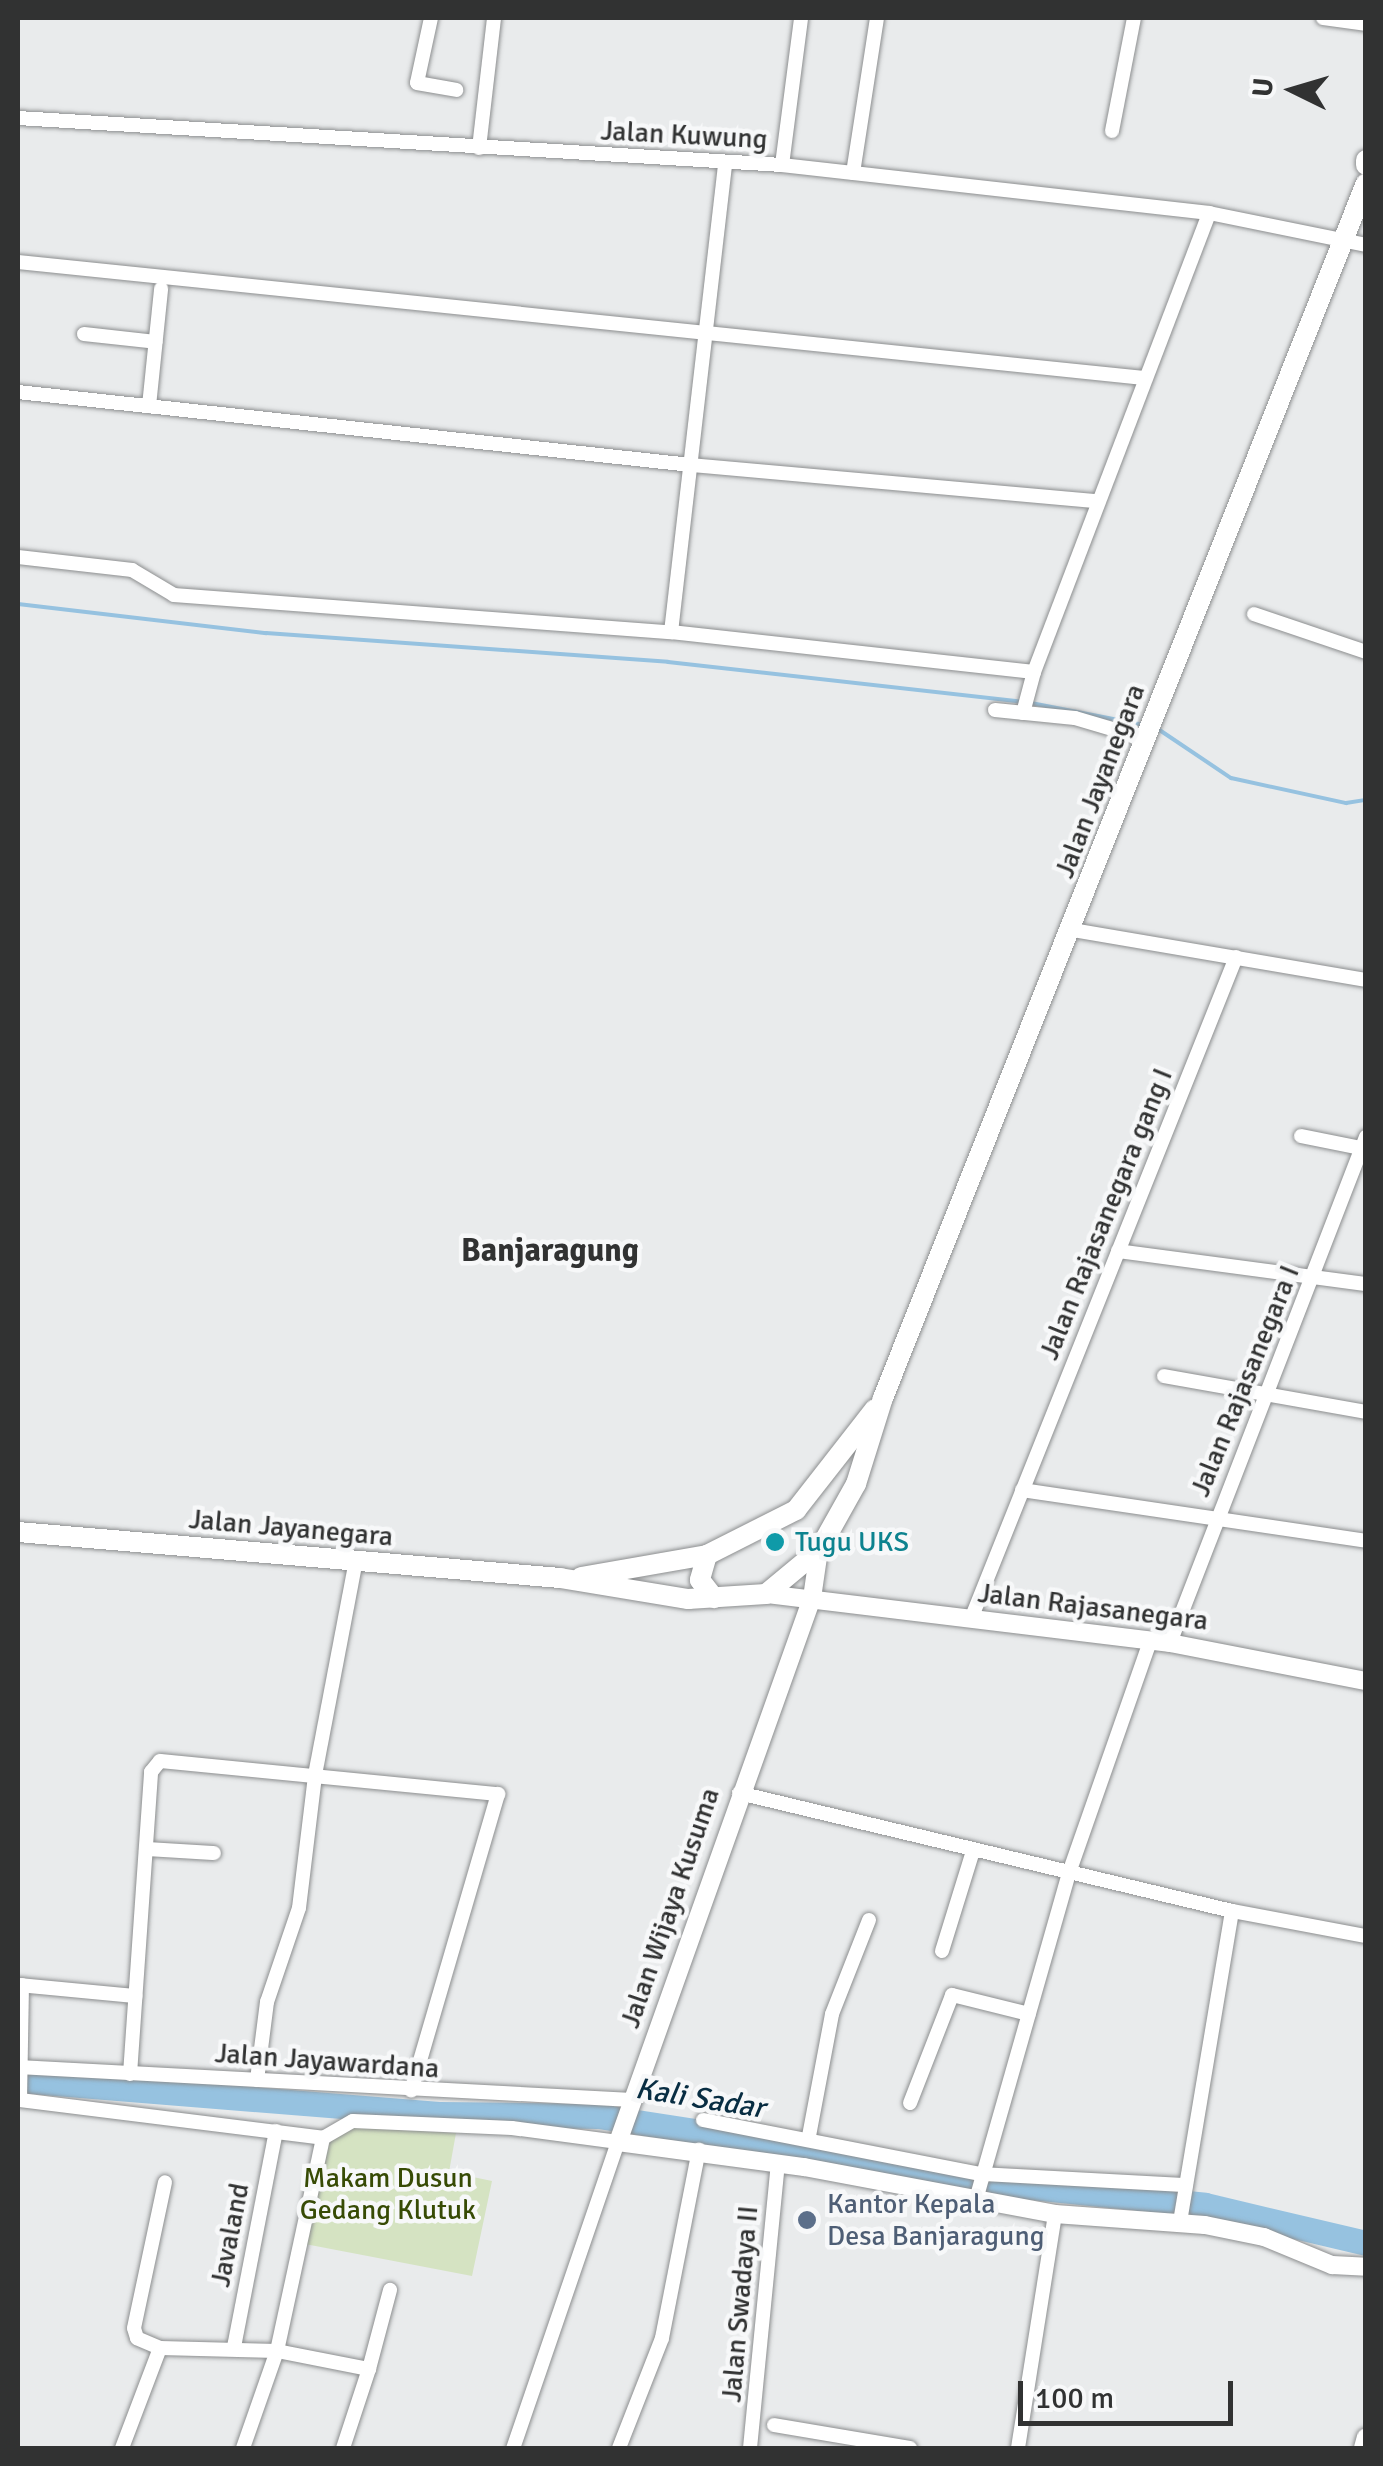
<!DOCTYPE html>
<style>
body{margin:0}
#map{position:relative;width:1383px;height:2466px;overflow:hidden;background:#e9ebec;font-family:Signika,sans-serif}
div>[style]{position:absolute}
.green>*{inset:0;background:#d5e3c2}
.stream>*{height:4px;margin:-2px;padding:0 2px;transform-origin:2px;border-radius:2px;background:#96c2e0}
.river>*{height:25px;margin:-12.5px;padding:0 12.5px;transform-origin:12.5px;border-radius:12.5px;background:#96c2e0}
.roads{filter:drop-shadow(0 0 2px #8c8e8f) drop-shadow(0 0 2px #8c8e8f)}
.minor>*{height:14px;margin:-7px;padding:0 7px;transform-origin:7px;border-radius:7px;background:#fff}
.tertiary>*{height:18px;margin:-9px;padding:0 9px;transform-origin:9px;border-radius:9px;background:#fff}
.secondary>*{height:20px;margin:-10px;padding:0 10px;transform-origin:10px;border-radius:10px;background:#fff}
.dots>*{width:28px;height:28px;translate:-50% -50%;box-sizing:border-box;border:5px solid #f7f8f9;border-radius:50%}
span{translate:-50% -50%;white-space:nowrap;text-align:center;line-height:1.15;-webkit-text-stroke:9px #f7f8f9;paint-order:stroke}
.street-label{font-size:28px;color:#313232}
.culture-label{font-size:28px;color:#0d838f}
.left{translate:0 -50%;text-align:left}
.park-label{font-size:28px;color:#374b05}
.service-label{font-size:28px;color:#4e5e75}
.water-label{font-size:30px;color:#082d42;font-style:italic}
.quarter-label{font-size:32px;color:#313232;font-weight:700}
.frame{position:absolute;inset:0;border:20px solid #313232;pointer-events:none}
.north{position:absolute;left:1243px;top:40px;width:100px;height:100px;-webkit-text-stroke:8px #f7f8f9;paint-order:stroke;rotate:275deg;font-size:28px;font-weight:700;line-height:40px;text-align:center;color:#313232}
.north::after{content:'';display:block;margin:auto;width:35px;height:45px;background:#313232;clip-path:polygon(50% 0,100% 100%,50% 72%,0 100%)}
.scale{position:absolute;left:1018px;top:2381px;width:215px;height:45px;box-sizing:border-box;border:5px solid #313232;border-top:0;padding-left:12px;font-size:30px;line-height:35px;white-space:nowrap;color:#313232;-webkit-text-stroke:8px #f7f8f9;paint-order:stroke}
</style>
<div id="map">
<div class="green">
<div style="clip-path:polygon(354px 2127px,456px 2133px,449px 2172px,492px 2181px,472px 2276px,305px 2244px,326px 2142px)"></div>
</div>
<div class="stream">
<div style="left:18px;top:604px;width:250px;rotate:6.7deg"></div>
<div style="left:266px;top:633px;width:403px;rotate:4.1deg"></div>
<div style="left:668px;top:662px;width:356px;rotate:6.4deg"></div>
<div style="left:1031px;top:703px;width:115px;rotate:11deg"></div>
<div style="left:1158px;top:729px;width:88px;rotate:33.9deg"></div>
<div style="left:1231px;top:778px;width:118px;rotate:12.3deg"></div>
<div style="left:1346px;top:803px;width:20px;rotate:-9deg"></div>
</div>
<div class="river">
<div style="left:18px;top:2080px;width:422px;rotate:4.6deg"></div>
<div style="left:439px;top:2114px;width:159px;rotate:0.7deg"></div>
<div style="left:598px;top:2116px;width:216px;rotate:8.8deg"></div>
<div style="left:811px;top:2149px;width:143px;rotate:12.1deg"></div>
<div style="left:951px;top:2179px;width:255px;rotate:5.8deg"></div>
<div style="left:1205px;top:2205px;width:165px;rotate:13.3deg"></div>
</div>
<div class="roads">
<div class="minor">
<div style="left:431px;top:18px;width:66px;rotate:102.2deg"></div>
<div style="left:417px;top:83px;width:40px;rotate:10deg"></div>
<div style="left:1323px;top:18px;width:43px;rotate:7.9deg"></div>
<div style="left:18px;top:118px;width:765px;rotate:3.52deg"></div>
<div style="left:782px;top:165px;width:430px;rotate:6.4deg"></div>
<div style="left:1209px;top:213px;width:160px;rotate:11.5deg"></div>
<div style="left:1112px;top:131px;width:115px;rotate:-79deg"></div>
<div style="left:479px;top:148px;width:131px;rotate:-83.4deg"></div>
<div style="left:782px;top:165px;width:148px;rotate:-82.6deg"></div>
<div style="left:853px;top:173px;width:157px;rotate:-81.2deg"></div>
<div style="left:18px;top:262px;width:1132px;rotate:5.88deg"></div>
<div style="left:84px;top:334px;width:72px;rotate:6.3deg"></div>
<div style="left:18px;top:392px;width:677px;rotate:6.19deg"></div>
<div style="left:691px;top:465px;width:409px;rotate:5.1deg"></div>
<div style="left:149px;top:406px;width:118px;rotate:-84.1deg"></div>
<div style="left:18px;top:557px;width:115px;rotate:6.5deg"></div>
<div style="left:132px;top:570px;width:49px;rotate:30.8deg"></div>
<div style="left:174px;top:595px;width:498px;rotate:4.3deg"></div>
<div style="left:671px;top:632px;width:365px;rotate:6.3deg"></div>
<div style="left:1034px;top:672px;width:491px;rotate:-69.1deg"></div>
<div style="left:1254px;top:614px;width:118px;rotate:18.7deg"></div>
<div style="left:671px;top:632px;width:472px;rotate:-83.4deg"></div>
<div style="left:995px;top:710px;width:80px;rotate:5.7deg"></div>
<div style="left:1075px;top:718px;width:74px;rotate:16.5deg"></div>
<div style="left:1023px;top:713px;width:42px;rotate:-75deg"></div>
<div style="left:1073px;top:930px;width:297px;rotate:9.7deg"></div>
<div style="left:1301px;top:1136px;width:66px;rotate:11.3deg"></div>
<div style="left:1118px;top:1251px;width:250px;rotate:7.6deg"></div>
<div style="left:1164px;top:1376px;width:205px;rotate:10.1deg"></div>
<div style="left:1022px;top:1490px;width:348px;rotate:8.4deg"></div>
<div style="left:971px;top:1619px;width:713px;rotate:-68.18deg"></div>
<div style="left:1170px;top:1643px;width:543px;rotate:-68.83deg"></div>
<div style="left:739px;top:1793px;width:507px;rotate:13.46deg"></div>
<div style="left:1232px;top:1911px;width:136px;rotate:10.6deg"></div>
<div style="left:146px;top:1849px;width:68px;rotate:3.4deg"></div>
<div style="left:942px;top:1951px;width:105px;rotate:-72.8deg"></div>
<div style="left:18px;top:1985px;width:118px;rotate:5.4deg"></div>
<div style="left:22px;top:1985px;width:115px;rotate:91deg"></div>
<div style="left:20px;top:2100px;width:305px;rotate:7.1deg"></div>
<div style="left:323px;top:2138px;width:34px;rotate:-30deg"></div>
<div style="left:353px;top:2121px;width:159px;rotate:2.5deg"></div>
<div style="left:512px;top:2128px;width:107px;rotate:7.5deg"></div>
<div style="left:618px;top:2142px;width:324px;rotate:108.9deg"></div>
<div style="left:18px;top:2067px;width:615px;rotate:3.08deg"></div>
<div style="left:130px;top:2074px;width:303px;rotate:-86deg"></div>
<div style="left:151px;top:1772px;width:14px;rotate:-51deg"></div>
<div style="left:160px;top:1761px;width:340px;rotate:5.6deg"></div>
<div style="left:498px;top:1794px;width:309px;rotate:106.3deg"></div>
<div style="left:257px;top:2080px;width:79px;rotate:-82.7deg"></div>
<div style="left:267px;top:2002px;width:99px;rotate:-71.2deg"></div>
<div style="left:299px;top:1908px;width:134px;rotate:-83.1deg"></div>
<div style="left:315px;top:1775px;width:218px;rotate:-79.2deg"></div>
<div style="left:910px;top:2103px;width:116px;rotate:-68.7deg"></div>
<div style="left:952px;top:1995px;width:79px;rotate:13.9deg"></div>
<div style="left:703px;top:2120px;width:284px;rotate:11deg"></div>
<div style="left:982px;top:2174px;width:204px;rotate:3.1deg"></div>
<div style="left:809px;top:2136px;width:124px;rotate:-79.3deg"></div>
<div style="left:832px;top:2014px;width:101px;rotate:-68.5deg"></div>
<div style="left:975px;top:2203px;width:346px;rotate:-74.1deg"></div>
<div style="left:1070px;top:1870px;width:243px;rotate:-70.7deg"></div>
<div style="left:1180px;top:2222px;width:315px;rotate:-80.5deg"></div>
<div style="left:234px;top:2347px;width:220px;rotate:-79deg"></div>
<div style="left:160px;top:2348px;width:117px;rotate:1.5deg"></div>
<div style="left:277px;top:2351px;width:94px;rotate:11.1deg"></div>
<div style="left:369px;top:2369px;width:83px;rotate:108.2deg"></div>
<div style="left:160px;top:2348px;width:25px;rotate:-157deg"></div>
<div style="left:137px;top:2338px;width:10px;rotate:-107deg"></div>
<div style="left:134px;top:2328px;width:149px;rotate:-78deg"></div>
<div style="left:369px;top:2369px;width:82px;rotate:-75.1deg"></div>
<div style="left:774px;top:2425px;width:138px;rotate:9.6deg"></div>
<div style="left:122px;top:2448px;width:107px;rotate:-69.2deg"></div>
<div style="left:243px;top:2448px;width:103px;rotate:-70.7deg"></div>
<div style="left:277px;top:2351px;width:218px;rotate:-77.8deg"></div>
<div style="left:619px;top:2448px;width:118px;rotate:-68.6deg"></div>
<div style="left:662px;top:2338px;width:192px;rotate:-78.9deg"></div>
<div style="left:750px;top:2448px;width:286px;rotate:-84.4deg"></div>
<div style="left:1018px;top:2448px;width:237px;rotate:-81deg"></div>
</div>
<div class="tertiary">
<div style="left:819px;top:1550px;width:49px;rotate:98.3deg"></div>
<div style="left:812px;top:1598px;width:578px;rotate:109.63deg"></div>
<div style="left:618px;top:2142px;width:188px;rotate:7.7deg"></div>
<div style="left:804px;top:2167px;width:255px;rotate:10.6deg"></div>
<div style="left:1055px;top:2214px;width:150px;rotate:4.2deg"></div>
<div style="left:1205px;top:2225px;width:60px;rotate:11.5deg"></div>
<div style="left:1264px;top:2237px;width:74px;rotate:22.4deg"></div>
<div style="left:1332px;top:2265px;width:34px;rotate:3deg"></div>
<div style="left:766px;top:1594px;width:407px;rotate:6.9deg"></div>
<div style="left:1170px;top:1643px;width:200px;rotate:11deg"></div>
<div style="left:1363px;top:2448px;width:11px;rotate:-75deg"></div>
</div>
<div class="secondary">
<div style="left:1366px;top:160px;width:5px;rotate:90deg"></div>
<div style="left:18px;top:1532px;width:544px;rotate:4.85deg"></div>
<div style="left:560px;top:1578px;width:130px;rotate:9.3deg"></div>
<div style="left:688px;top:1599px;width:78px;rotate:-3.7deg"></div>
<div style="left:766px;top:1594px;width:69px;rotate:-39.7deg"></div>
<div style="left:819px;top:1550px;width:76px;rotate:-60.7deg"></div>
<div style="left:856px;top:1484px;width:90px;rotate:-72.6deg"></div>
<div style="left:883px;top:1398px;width:1307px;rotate:-68.32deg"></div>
<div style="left:707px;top:1555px;width:26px;rotate:106deg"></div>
<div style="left:700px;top:1580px;width:23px;rotate:52deg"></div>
<div style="left:581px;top:1577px;width:128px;rotate:-9.9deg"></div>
<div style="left:707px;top:1555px;width:100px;rotate:-26.8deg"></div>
<div style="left:796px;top:1510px;width:128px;rotate:-52deg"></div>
</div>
</div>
<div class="dots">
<div style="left:775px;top:1542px;background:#0f9aa8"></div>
<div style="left:807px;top:2220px;background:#5c6f8a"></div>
</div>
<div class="street-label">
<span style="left:684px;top:135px;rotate:3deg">Jalan Kuwung</span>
<span style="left:1100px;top:781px;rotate:-69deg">Jalan Jayanegara</span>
<span style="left:1106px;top:1214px;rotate:-68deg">Jalan Rajasanegara gang I</span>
<span style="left:1245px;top:1381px;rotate:-68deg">Jalan Rajasanegara I</span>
<span style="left:291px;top:1528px;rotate:5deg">Jalan Jayanegara</span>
<span style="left:1093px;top:1607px;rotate:7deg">Jalan Rajasanegara</span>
<span style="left:670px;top:1908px;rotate:-71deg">Jalan Wijaya Kusuma</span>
<span style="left:327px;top:2061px;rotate:4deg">Jalan Jayawardana</span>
<span style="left:230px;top:2235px;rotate:-79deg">Javaland</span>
<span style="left:740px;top:2304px;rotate:-85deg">Jalan Swadaya II</span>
</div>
<div class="culture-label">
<span class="left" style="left:795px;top:1542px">Tugu UKS</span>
</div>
<div class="park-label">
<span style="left:388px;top:2194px">Makam Dusun<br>Gedang Klutuk</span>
</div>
<div class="service-label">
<span class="left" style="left:827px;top:2220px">Kantor Kepala<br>Desa Banjaragung</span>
</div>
<div class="water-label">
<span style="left:700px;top:2099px;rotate:9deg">Kali Sadar</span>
</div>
<div class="quarter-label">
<span style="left:550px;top:1251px">Banjaragung</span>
</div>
<div class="frame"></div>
<div class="north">U</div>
<div class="scale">100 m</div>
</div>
